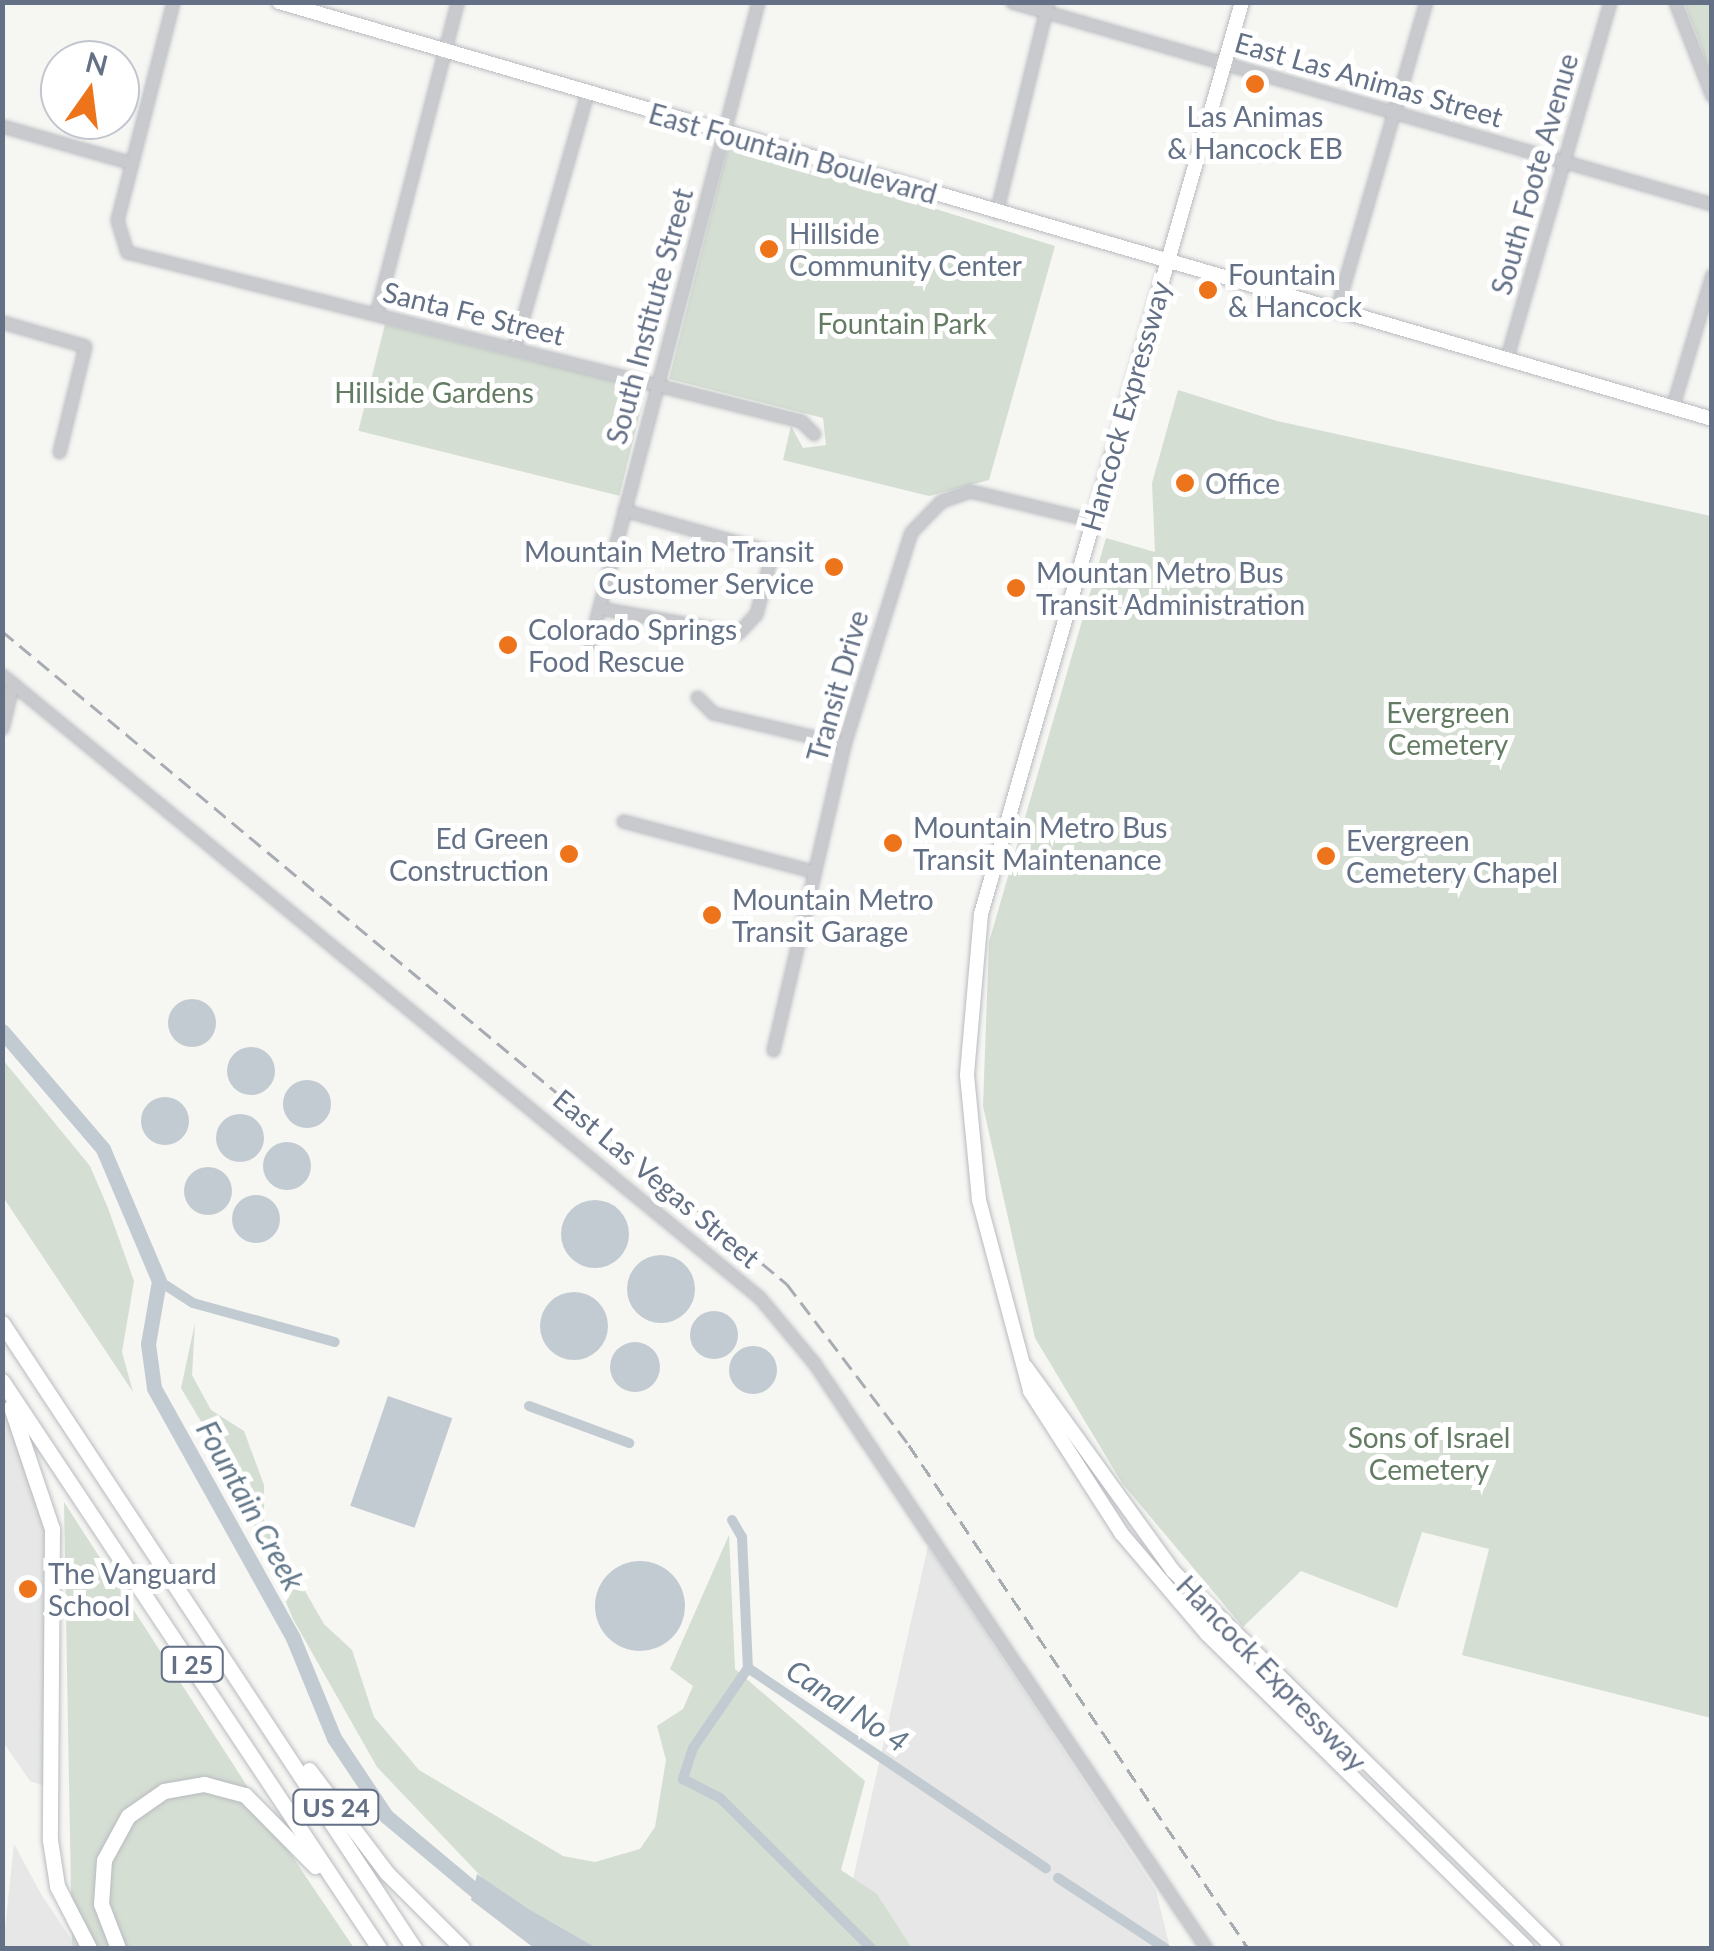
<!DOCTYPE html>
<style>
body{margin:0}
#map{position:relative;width:1714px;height:1951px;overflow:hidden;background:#f6f6f3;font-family:Lato,sans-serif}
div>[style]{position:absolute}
.built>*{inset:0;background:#e6e7e6}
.green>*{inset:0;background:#d5ded3;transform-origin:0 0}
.water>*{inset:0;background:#c3cbd2;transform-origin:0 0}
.round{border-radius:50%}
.canal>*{height:10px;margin:-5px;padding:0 5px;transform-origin:5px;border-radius:5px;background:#c3cbd2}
.river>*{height:15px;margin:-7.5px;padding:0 7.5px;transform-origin:7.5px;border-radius:7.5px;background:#c3cbd2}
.roads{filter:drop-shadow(0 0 2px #b8bbc0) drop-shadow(0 0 2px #b8bbc0)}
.minor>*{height:11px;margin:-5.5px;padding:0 5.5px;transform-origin:5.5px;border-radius:5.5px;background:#c8cace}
.major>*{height:14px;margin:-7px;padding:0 7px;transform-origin:7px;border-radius:7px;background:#fff}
.highway>*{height:15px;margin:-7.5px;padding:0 7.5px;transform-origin:7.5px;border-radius:7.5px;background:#fff}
.rail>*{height:2.5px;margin-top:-1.25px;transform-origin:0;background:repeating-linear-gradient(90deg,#a7abb2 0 15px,transparent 0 23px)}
.dots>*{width:28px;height:28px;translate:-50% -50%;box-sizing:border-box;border:5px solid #fff;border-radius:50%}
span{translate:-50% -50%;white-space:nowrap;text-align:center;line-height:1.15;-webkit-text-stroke:10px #fff;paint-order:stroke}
.shield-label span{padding:2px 8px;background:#fff;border:2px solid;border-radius:8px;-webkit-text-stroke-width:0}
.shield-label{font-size:25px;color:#637086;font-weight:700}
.street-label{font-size:28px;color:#637086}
.poi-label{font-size:28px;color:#637086}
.left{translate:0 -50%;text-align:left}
.right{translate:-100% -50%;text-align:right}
.park-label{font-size:28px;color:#637c63}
.water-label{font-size:30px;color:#63788a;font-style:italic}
.frame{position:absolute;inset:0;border:5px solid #637086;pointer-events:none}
.north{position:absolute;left:40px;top:40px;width:100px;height:100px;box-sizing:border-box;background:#fff;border:2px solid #c1c6cf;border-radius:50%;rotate:14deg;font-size:28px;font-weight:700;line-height:40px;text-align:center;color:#637086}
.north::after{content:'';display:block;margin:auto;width:35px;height:45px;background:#ee741b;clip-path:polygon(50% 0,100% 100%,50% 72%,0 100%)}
</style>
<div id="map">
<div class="built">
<div style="clip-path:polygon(2px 1390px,52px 1529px,48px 1787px,30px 1781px,3px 1742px)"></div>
<div style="clip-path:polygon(928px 1546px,1156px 1891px,1170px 1948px,912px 1948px,877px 1894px,853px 1879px)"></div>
<div style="clip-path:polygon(14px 1844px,41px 1894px,77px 1948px,3px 1948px)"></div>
</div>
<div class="green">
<div style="clip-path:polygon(1684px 3px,1711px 3px,1711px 77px,1700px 43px)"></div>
<div style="clip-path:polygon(736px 147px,1055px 246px,989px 480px,929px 496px,783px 460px,791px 426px,803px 448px,826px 445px,823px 418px,669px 379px,727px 151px)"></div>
<div style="left:385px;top:324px;width:269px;height:110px;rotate:14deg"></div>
<div style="clip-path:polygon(1178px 390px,1277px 421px,1711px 516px,1711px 1718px,1462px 1655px,1489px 1549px,1422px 1532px,1397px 1608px,1301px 1571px,1243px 1627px,1122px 1483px,1035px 1338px,983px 1106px,989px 942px,1106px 538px,1155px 552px,1152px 483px)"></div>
<div style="clip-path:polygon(3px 1060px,90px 1166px,108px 1208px,134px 1281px,122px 1352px,133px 1392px,3px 1197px)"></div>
<div style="clip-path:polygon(195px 1323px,192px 1375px,211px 1410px,244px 1431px,264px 1485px,264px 1520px,324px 1624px,352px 1650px,374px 1717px,419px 1770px,563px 1856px,595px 1862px,640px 1849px,655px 1827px,666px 1760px,657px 1726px,683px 1709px,693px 1686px,670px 1669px,729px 1535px,735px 1669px,865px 1781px,841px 1870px,877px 1894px,912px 1948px,597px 1948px,492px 1888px,377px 1767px,293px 1619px,234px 1477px,181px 1388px)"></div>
<div style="clip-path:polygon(64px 1502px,302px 1871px,354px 1948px,72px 1948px)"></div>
</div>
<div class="water">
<div class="round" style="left:168px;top:999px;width:48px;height:48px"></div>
<div class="round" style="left:227px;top:1047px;width:48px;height:48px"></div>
<div class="round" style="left:283px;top:1080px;width:48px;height:48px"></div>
<div class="round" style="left:141px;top:1097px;width:48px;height:48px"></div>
<div class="round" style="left:216px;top:1114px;width:48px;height:48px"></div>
<div class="round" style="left:263px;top:1142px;width:48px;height:48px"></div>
<div class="round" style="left:184px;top:1167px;width:48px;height:48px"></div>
<div class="round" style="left:232px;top:1195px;width:48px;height:48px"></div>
<div class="round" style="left:561px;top:1200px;width:68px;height:68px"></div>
<div class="round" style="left:627px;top:1255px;width:68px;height:68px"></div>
<div class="round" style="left:540px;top:1292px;width:68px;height:68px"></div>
<div class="round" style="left:690px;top:1311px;width:48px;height:48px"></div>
<div class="round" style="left:610px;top:1342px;width:50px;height:50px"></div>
<div class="round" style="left:729px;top:1346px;width:48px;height:48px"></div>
<div style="left:388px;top:1396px;width:68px;height:116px;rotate:19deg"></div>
<div class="round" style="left:595px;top:1561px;width:90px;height:90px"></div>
<div style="clip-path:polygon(477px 1874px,527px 1908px,597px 1948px,534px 1948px,471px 1900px)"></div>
</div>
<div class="canal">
<div style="left:159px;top:1281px;width:40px;rotate:32.9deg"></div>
<div style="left:193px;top:1303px;width:147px;rotate:15.4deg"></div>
<div style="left:529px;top:1406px;width:107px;rotate:20.3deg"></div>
<div style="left:732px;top:1520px;width:20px;rotate:60deg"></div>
<div style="left:742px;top:1537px;width:131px;rotate:87.4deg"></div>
<div style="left:748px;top:1668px;width:359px;rotate:33.9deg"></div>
<div style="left:748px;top:1668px;width:97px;rotate:124.5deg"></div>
<div style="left:693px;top:1748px;width:33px;rotate:108deg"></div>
<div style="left:683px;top:1779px;width:42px;rotate:27.2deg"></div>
<div style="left:720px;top:1798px;width:213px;rotate:44.8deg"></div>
<div style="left:1058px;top:1878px;width:128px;rotate:33.2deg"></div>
</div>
<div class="river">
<div style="left:2px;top:1031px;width:155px;rotate:49.4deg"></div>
<div style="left:103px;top:1149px;width:143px;rotate:67deg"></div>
<div style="left:159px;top:1281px;width:64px;rotate:99.9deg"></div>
<div style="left:148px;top:1344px;width:44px;rotate:82.2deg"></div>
<div style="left:154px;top:1388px;width:286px;rotate:60.9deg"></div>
<div style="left:293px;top:1638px;width:108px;rotate:67.7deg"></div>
<div style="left:334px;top:1738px;width:94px;rotate:56.3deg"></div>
<div style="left:386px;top:1816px;width:134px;rotate:39.9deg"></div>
</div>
<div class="roads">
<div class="minor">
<div style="left:173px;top:2px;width:225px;rotate:104.4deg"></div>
<div style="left:117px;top:220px;width:34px;rotate:73deg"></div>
<div style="left:127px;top:252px;width:695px;rotate:14.08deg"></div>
<div style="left:801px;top:421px;width:18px;rotate:45deg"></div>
<div style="left:1012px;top:2px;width:729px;rotate:16.1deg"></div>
<div style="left:1675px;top:2px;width:101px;rotate:68.5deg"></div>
<div style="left:2px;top:126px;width:135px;rotate:15.9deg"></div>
<div style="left:996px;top:213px;width:217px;rotate:-76.2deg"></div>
<div style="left:1336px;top:311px;width:322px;rotate:-73.8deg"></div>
<div style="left:376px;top:314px;width:322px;rotate:-75.4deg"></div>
<div style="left:2px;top:322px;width:86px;rotate:16.1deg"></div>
<div style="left:85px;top:346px;width:109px;rotate:103.8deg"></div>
<div style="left:514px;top:348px;width:265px;rotate:-74deg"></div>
<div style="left:1506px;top:360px;width:373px;rotate:-73.8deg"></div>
<div style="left:1672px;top:408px;width:139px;rotate:-73.3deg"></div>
<div style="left:599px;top:608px;width:141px;rotate:10.2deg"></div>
<div style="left:738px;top:633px;width:26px;rotate:-47deg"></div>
<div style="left:756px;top:614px;width:64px;rotate:-75.5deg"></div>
<div style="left:772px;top:552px;width:154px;rotate:-164.2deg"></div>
<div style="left:590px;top:642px;width:662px;rotate:-75.29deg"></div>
<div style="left:2px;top:675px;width:980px;rotate:39.41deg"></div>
<div style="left:759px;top:1297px;width:86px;rotate:50.2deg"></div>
<div style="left:814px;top:1363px;width:704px;rotate:56.17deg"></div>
<div style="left:697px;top:697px;width:23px;rotate:45deg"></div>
<div style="left:713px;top:713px;width:135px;rotate:13.3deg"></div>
<div style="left:2px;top:728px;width:46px;rotate:-76.3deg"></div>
<div style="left:623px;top:821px;width:196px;rotate:14.8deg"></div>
<div style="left:773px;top:1050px;width:314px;rotate:-76.9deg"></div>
<div style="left:844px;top:744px;width:222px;rotate:-72.5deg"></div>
<div style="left:911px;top:532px;width:43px;rotate:-45.9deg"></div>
<div style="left:941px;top:501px;width:31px;rotate:-19deg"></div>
<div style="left:970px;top:491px;width:124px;rotate:13.5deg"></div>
</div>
<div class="major">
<div style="left:279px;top:2px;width:1492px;rotate:16.22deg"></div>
<div style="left:1242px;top:2px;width:949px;rotate:105.97deg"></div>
<div style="left:981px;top:914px;width:162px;rotate:95deg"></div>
<div style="left:967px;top:1075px;width:126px;rotate:84.5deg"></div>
<div style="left:979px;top:1200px;width:198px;rotate:75deg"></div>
<div style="left:1030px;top:1391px;width:169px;rotate:57.3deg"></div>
<div style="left:1121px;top:1533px;width:133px;rotate:49.6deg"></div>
<div style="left:1207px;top:1634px;width:448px;rotate:44.5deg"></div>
<div style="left:1026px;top:1367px;width:251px;rotate:54.2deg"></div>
<div style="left:1173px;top:1571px;width:536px;rotate:44.7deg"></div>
</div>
<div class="highway">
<div style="left:2px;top:1323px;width:749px;rotate:56.61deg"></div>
<div style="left:2px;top:1381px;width:681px;rotate:56.38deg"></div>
<div style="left:11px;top:1407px;width:129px;rotate:71.4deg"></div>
<div style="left:52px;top:1529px;width:311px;rotate:90.4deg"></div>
<div style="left:50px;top:1840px;width:47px;rotate:81.3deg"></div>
<div style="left:57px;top:1886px;width:70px;rotate:62.7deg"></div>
<div style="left:309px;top:1770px;width:129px;rotate:52.9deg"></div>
<div style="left:387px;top:1873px;width:106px;rotate:45deg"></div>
<div style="left:118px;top:1948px;width:47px;rotate:-111.1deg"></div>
<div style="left:101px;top:1904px;width:44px;rotate:-86.1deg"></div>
<div style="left:104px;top:1860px;width:50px;rotate:-61.4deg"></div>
<div style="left:128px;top:1816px;width:44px;rotate:-34.8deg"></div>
<div style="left:164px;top:1791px;width:41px;rotate:-9.9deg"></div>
<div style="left:204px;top:1784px;width:42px;rotate:15deg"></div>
<div style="left:245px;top:1795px;width:100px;rotate:45.4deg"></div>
</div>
</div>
<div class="rail">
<div style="left:2px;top:631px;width:1021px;rotate:39.76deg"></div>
<div style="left:787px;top:1284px;width:202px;rotate:52.8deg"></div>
<div style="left:909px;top:1445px;width:607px;rotate:56.02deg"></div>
</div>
<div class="dots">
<div style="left:1255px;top:84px;background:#ee741b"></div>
<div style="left:769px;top:249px;background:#ee741b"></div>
<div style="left:1208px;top:290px;background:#ee741b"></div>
<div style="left:1185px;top:483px;background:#ee741b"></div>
<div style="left:834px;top:567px;background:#ee741b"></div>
<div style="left:1016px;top:588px;background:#ee741b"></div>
<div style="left:508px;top:645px;background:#ee741b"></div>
<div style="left:893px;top:843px;background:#ee741b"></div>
<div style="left:569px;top:854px;background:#ee741b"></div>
<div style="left:1326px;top:856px;background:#ee741b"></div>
<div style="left:712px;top:915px;background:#ee741b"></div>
<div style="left:28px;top:1589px;background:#ee741b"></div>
</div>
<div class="shield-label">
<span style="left:192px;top:1664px">I 25</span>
<span style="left:336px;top:1807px">US 24</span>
</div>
<div class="street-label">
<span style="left:1369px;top:79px;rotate:16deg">East Las Animas Street</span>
<span style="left:793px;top:153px;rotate:16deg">East Fountain Boulevard</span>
<span style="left:1534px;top:174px;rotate:-74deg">South Foote Avenue</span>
<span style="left:474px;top:313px;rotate:14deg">Santa Fe Street</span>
<span style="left:649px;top:316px;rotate:-75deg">South Institute Street</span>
<span style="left:1125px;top:406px;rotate:-74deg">Hancock Expressway</span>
<span style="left:837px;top:686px;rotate:-74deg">Transit Drive</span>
<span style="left:657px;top:1178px;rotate:40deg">East Las Vegas Street</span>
<span style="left:1272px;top:1673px;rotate:46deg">Hancock Expressway</span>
</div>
<div class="poi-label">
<span style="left:1255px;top:132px">Las Animas<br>&amp; Hancock EB</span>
<span class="left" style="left:789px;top:249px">Hillside<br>Community Center</span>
<span class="left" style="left:1228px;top:290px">Fountain<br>&amp; Hancock</span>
<span class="left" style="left:1205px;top:483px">Office</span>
<span class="right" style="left:814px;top:567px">Mountain Metro Transit<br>Customer Service</span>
<span class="left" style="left:1036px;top:588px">Mountan Metro Bus<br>Transit Administration</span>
<span class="left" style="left:528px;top:645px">Colorado Springs<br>Food Rescue</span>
<span class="left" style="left:913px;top:843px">Mountain Metro Bus<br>Transit Maintenance</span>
<span class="right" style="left:549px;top:854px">Ed Green<br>Construction</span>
<span class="left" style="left:1346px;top:856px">Evergreen<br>Cemetery Chapel</span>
<span class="left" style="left:732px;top:915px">Mountain Metro<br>Transit Garage</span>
<span class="left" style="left:48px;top:1589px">The Vanguard<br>School</span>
</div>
<div class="park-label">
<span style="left:902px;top:323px">Fountain Park</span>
<span style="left:434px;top:392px">Hillside Gardens</span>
<span style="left:1448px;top:728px">Evergreen<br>Cemetery</span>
<span style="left:1429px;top:1453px">Sons of Israel<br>Cemetery</span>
</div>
<div class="water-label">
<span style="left:251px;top:1505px;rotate:61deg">Fountain Creek</span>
<span style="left:848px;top:1705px;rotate:34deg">Canal No 4</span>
</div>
<div class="frame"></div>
<div class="north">N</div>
</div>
